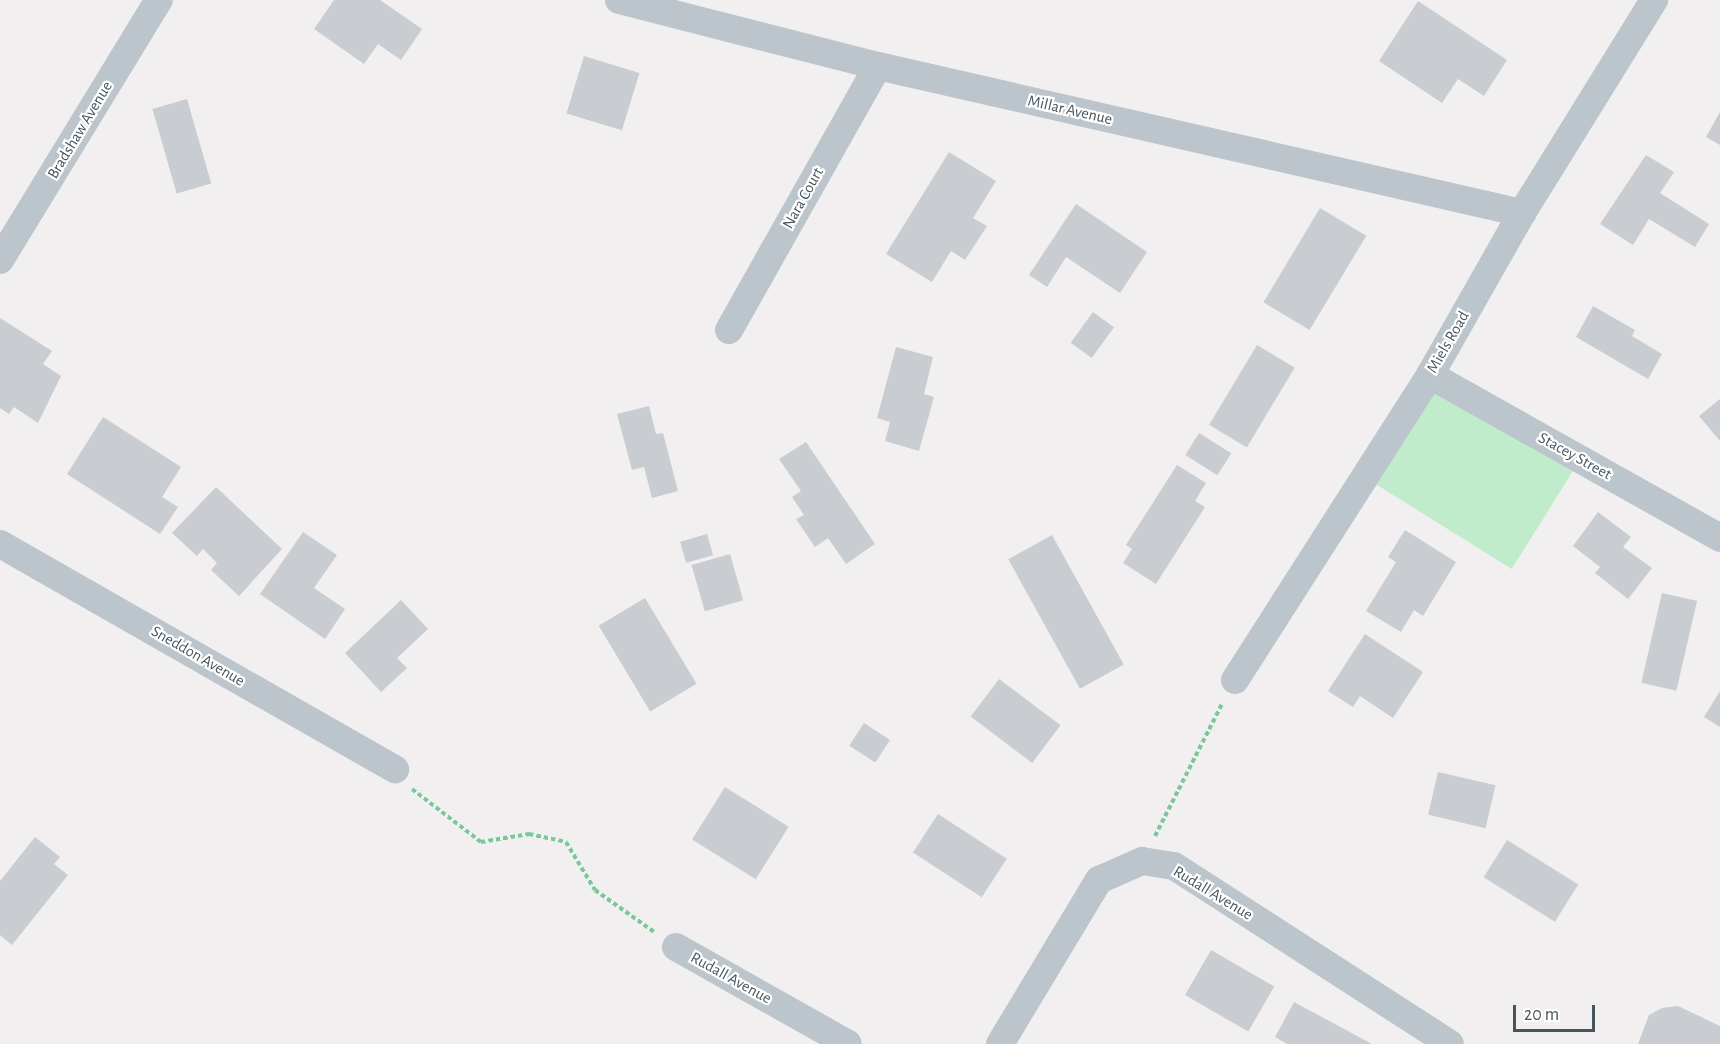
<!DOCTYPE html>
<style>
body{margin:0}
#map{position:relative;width:1720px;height:1044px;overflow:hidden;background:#f1efef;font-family:"Alegreya Sans",sans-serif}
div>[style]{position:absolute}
.green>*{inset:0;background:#c0eccc;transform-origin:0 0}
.building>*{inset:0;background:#c9cdd1;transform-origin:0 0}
.path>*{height:4px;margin-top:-2px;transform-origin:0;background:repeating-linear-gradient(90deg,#7ac89a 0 4.5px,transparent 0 7.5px)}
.street>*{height:28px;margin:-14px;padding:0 14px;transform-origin:14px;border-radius:14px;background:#bbc5cb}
span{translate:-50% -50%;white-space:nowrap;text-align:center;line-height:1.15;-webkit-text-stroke:4.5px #fff;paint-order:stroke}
.street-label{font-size:16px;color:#48545b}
.scale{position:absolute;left:1513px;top:1005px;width:82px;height:27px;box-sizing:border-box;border:3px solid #48545b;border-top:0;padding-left:8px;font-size:18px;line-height:21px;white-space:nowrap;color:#48545b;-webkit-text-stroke:4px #fff;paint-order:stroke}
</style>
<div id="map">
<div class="green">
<div style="left:1438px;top:385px;width:160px;height:117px;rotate:32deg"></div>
</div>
<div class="building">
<div style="clip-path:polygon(334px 0,380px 0,422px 29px,401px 60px,378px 44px,364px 64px,314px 29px)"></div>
<div style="clip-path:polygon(1418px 1px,1507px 60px,1484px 96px,1458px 79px,1442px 103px,1379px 61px)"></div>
<div style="left:584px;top:56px;width:58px;height:60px;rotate:17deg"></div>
<div style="left:187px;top:99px;width:88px;height:36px;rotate:74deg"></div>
<div style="clip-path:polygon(1720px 112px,1720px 145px,1706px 137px)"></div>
<div style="clip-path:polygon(949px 152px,996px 181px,973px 218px,987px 226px,965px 260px,951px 251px,932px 282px,886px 254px)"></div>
<div style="clip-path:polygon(1646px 155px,1674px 172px,1660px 193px,1709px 224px,1695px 247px,1649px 219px,1633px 245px,1600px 224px)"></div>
<div style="clip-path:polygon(1076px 204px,1147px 252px,1120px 293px,1066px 257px,1047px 287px,1029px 275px)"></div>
<div style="left:1320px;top:208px;width:54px;height:110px;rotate:31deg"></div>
<div style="clip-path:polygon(1593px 306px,1635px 330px,1632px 336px,1662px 354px,1648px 379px,1576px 337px)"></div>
<div style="left:1093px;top:312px;width:26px;height:38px;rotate:36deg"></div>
<div style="clip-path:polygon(0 318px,52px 351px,43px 364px,61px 376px,38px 423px,14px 407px,9px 414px,0 408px)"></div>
<div style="left:1257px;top:345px;width:44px;height:93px;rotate:31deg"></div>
<div style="clip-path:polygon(896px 347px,933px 357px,924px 394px,934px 397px,919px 451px,885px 441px,890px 422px,877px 418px)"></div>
<div style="clip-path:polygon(1720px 399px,1720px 441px,1699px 416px)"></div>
<div style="clip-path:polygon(649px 406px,656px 434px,663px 433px,678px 491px,652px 498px,644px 467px,632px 470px,617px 414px)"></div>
<div style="clip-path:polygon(103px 417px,181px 467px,162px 497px,178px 507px,160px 534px,67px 474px)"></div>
<div style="left:1199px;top:433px;width:38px;height:26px;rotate:32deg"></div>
<div style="clip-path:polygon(806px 442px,875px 544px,846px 564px,828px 538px,815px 547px,796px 519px,804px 515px,792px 497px,801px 491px,779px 459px)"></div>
<div style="clip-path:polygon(1177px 465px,1206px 483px,1195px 501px,1205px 507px,1156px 584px,1123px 563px,1132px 549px,1126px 545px)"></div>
<div style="clip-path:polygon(216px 487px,282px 549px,239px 596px,211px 570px,217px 563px,203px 549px,197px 556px,172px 533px)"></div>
<div style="clip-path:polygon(1598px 512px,1631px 537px,1623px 547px,1652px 568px,1628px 599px,1595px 573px,1600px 567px,1573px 546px)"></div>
<div style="clip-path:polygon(1405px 530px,1456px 562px,1423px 616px,1414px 610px,1401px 632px,1366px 611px,1396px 562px,1388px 557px)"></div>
<div style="clip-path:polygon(303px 532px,337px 555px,314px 588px,345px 609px,325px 639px,260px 594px)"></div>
<div style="left:707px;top:534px;width:22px;height:28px;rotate:74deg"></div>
<div style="left:1052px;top:535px;width:148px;height:50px;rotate:61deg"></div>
<div style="left:730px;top:554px;width:48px;height:40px;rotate:74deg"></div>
<div style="left:1662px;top:593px;width:36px;height:92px;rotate:13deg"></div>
<div style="left:645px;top:598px;width:100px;height:54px;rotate:59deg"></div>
<div style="clip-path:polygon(401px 600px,428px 629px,397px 658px,407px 668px,381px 692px,345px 653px)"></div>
<div style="clip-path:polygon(1365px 634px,1423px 672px,1393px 718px,1360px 696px,1353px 707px,1328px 691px)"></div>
<div style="left:999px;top:679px;width:77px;height:47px;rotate:37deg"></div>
<div style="clip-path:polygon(1720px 691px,1720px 727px,1704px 717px)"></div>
<div style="left:864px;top:723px;width:31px;height:27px;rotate:33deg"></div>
<div style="left:1438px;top:772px;width:59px;height:44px;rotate:13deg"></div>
<div style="left:725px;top:787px;width:75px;height:62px;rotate:32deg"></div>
<div style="left:938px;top:814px;width:82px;height:46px;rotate:33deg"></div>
<div style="clip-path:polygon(35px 837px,60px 857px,54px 864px,68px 875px,12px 945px,0 935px,0 881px)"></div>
<div style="left:1507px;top:840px;width:84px;height:44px;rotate:32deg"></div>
<div style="left:1211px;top:950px;width:73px;height:52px;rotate:30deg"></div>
<div style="clip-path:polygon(1294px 1002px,1372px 1044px,1287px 1044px,1275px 1037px)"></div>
<div style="clip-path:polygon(1678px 1006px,1720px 1026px,1720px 1044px,1638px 1044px,1649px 1015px,1662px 1008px)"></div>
</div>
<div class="path">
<div style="left:412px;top:789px;width:87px;rotate:37.5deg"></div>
<div style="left:481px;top:842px;width:49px;rotate:-9.5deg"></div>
<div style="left:529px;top:834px;width:38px;rotate:12deg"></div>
<div style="left:566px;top:842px;width:56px;rotate:58.9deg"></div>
<div style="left:595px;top:890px;width:72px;rotate:35.4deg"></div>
<div style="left:1155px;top:836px;width:148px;rotate:-63.1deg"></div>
</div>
<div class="street">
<div style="left:619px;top:0;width:267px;rotate:14.3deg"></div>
<div style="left:878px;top:66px;width:661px;rotate:12.86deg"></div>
<div style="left:0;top:260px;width:305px;rotate:-58.6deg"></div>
<div style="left:729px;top:330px;width:303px;rotate:-60.6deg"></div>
<div style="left:1430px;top:375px;width:333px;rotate:29.3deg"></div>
<div style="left:0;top:544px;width:455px;rotate:29.7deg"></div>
<div style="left:1235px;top:680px;width:362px;rotate:-57.4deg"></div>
<div style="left:1430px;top:375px;width:186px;rotate:-60.4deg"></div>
<div style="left:1522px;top:213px;width:251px;rotate:-58.2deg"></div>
<div style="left:676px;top:947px;width:197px;rotate:29.4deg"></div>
<div style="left:1000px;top:1044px;width:192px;rotate:-58.9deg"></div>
<div style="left:1099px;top:880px;width:47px;rotate:-23.8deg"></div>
<div style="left:1142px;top:861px;width:32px;rotate:9deg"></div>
<div style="left:1174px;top:866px;width:328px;rotate:32.8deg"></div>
</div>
<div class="street-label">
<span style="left:1070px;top:110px;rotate:13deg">Millar Avenue</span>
<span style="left:80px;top:130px;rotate:-59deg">Bradshaw Avenue</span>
<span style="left:803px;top:198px;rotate:-61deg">Nara Court</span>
<span style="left:1448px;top:342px;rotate:-60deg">Miels Road</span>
<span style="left:1575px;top:456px;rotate:29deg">Stacey Street</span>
<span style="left:198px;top:656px;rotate:30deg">Sneddon Avenue</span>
<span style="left:1213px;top:893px;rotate:31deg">Rudall Avenue</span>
<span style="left:731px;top:978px;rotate:29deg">Rudall Avenue</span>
</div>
<div class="scale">20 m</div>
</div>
